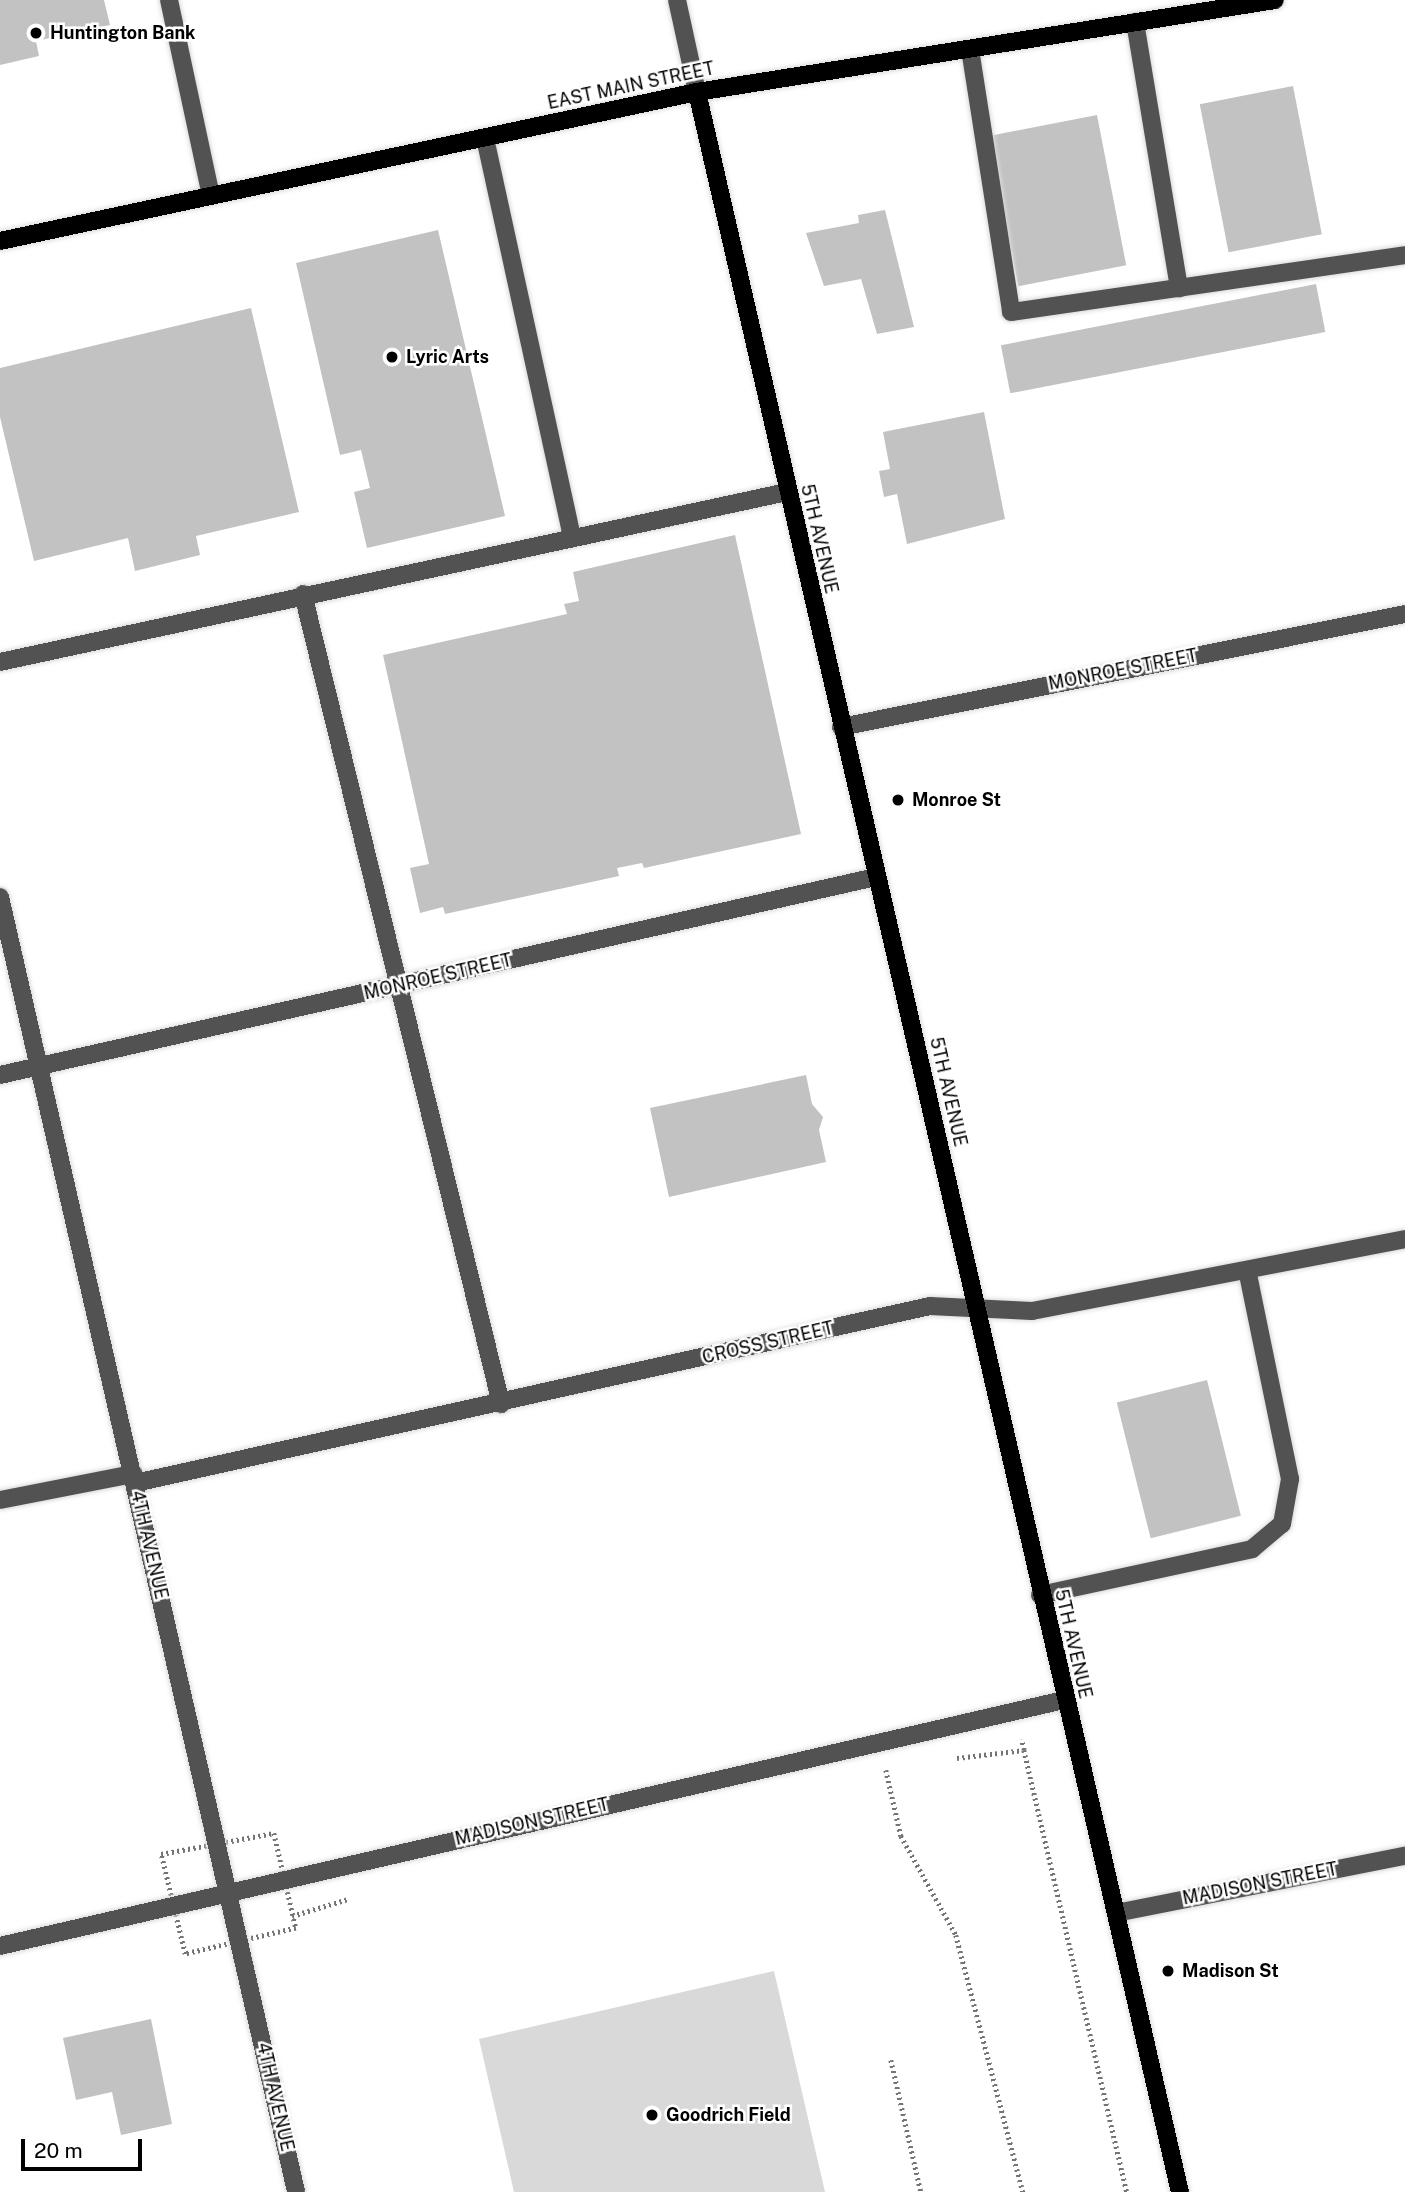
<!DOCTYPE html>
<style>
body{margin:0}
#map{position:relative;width:1405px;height:2192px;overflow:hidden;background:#fff;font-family:"Public Sans",sans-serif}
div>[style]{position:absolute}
.green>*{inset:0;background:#d9d9d9}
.building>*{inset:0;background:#c2c2c2;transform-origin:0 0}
.path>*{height:4.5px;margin-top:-2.25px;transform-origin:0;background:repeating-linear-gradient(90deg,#747474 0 2px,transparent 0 5.5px)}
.roads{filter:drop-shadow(0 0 2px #dbdbdb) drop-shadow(0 0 2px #dbdbdb)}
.minor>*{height:18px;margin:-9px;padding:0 9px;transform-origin:9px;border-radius:9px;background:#525252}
.major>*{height:18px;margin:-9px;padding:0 9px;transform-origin:9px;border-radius:9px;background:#000}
.dots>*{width:19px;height:19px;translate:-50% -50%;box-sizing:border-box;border:4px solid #fff;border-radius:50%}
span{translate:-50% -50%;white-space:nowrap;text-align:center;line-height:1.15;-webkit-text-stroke:5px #fff;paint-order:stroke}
.poi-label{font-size:18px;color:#000;font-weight:700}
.left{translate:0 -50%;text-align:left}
.street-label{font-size:18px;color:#000}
.scale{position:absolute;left:21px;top:2139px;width:121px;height:32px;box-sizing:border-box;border:4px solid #000;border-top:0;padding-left:9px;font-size:21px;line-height:24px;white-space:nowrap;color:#000;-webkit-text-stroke:5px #fff;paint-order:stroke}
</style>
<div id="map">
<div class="green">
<div style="clip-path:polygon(774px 1971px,825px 2192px,514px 2192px,479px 2039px)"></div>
</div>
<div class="building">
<div style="clip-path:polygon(0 0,104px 0,110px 25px,36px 41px,39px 56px,0 65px)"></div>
<div style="left:1293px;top:86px;width:151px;height:95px;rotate:79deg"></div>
<div style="left:1097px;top:115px;width:153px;height:110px;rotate:79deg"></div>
<div style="clip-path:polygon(885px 210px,914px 327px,877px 334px,861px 279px,824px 286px,806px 233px,859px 223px,858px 215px)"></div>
<div style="clip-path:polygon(438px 230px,505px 516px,367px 548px,354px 492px,370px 488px,361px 450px,340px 455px,296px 263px)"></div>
<div style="left:1316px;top:284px;width:49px;height:321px;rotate:79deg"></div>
<div style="clip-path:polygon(251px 308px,299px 512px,196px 536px,200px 555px,135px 571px,128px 538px,34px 561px,0 417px,0 368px)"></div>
<div style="clip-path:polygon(984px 412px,1005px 519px,907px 544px,897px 494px,884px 497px,879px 471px,890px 469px,883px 432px)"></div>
<div style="clip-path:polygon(735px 535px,801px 834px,644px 868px,642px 863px,617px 868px,619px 876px,445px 914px,443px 907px,420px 913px,410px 868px,429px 864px,383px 655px,567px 614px,564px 604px,579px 601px,573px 572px)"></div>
<div style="clip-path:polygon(806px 1075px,812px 1104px,823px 1117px,819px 1130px,826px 1162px,669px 1197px,650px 1108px)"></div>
<div style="left:1207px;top:1380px;width:140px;height:93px;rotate:76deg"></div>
<div style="clip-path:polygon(151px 2019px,172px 2124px,121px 2135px,112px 2092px,76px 2100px,63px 2038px)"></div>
</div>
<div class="path">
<div style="left:1024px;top:1750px;width:454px;rotate:76.9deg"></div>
<div style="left:957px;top:1758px;width:67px;rotate:-6.8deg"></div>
<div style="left:1024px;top:1750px;width:11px;rotate:-105deg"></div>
<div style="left:886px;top:1770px;width:68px;rotate:77.2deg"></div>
<div style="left:901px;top:1836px;width:113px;rotate:60.9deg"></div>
<div style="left:956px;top:1935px;width:266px;rotate:75.4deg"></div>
<div style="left:274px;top:1833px;width:98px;rotate:77deg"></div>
<div style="left:296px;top:1928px;width:114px;rotate:166.8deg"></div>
<div style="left:185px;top:1954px;width:103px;rotate:-103.5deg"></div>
<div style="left:161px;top:1854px;width:115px;rotate:-10.5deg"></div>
<div style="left:292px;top:1916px;width:59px;rotate:-16.9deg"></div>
<div style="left:891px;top:2060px;width:135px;rotate:77.2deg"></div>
</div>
<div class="roads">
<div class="minor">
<div style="left:169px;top:0;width:200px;rotate:77.9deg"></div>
<div style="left:677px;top:0;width:94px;rotate:77.7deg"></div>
<div style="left:1135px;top:22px;width:270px;rotate:80.6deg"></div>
<div style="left:970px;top:49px;width:266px;rotate:81.1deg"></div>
<div style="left:1011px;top:312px;width:398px;rotate:-8.2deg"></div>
<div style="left:485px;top:138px;width:408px;rotate:77.7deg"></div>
<div style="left:303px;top:594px;width:834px;rotate:76.26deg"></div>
<div style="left:0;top:662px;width:805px;rotate:-12.19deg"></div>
<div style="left:841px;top:727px;width:575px;rotate:-11.33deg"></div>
<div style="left:0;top:897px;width:1328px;rotate:77.12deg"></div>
<div style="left:0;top:1075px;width:898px;rotate:-12.74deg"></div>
<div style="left:135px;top:1483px;width:814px;rotate:-12.55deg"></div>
<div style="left:930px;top:1306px;width:102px;rotate:2.8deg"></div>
<div style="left:1032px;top:1311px;width:380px;rotate:-10.9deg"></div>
<div style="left:0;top:1500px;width:136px;rotate:-11.1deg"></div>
<div style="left:1040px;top:1595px;width:217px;rotate:-12.2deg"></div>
<div style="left:1252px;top:1549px;width:39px;rotate:-40deg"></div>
<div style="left:1282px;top:1524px;width:46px;rotate:-79.9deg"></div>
<div style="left:1290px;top:1479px;width:213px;rotate:-101.6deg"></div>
<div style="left:1116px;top:1913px;width:295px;rotate:-11.2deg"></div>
<div style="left:0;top:1946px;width:1092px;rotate:-13.02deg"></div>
</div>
<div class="major">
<div style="left:697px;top:92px;width:2155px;rotate:77.05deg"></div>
<div style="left:0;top:241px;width:713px;rotate:-12.07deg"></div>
<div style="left:697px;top:92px;width:585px;rotate:-9.04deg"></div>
</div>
</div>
<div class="dots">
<div style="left:36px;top:33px;background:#000"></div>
<div style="left:392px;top:357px;background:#000"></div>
<div style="left:898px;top:800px;background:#000"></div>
<div style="left:1168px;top:1971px;background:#000"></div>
<div style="left:652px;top:2115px;background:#000"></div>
</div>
<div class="poi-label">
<span class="left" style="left:50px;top:33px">Huntington Bank</span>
<span class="left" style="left:406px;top:357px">Lyric Arts</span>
<span class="left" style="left:912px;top:800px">Monroe St</span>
<span class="left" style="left:1182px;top:1971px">Madison St</span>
<span class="left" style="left:666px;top:2115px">Goodrich Field</span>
</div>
<div class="street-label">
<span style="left:631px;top:86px;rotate:-12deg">EAST MAIN STREET</span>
<span style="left:819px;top:539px;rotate:77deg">5TH AVENUE</span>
<span style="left:1123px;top:670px;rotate:-11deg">MONROE STREET</span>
<span style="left:438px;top:977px;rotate:-13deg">MONROE STREET</span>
<span style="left:948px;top:1092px;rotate:77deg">5TH AVENUE</span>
<span style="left:768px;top:1343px;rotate:-13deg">CROSS STREET</span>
<span style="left:149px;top:1545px;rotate:77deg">4TH AVENUE</span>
<span style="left:1073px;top:1644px;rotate:77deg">5TH AVENUE</span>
<span style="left:532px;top:1822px;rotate:-13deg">MADISON STREET</span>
<span style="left:1260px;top:1884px;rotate:-11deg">MADISON STREET</span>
<span style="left:275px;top:2097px;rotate:77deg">4TH AVENUE</span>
</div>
<div class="scale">20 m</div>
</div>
